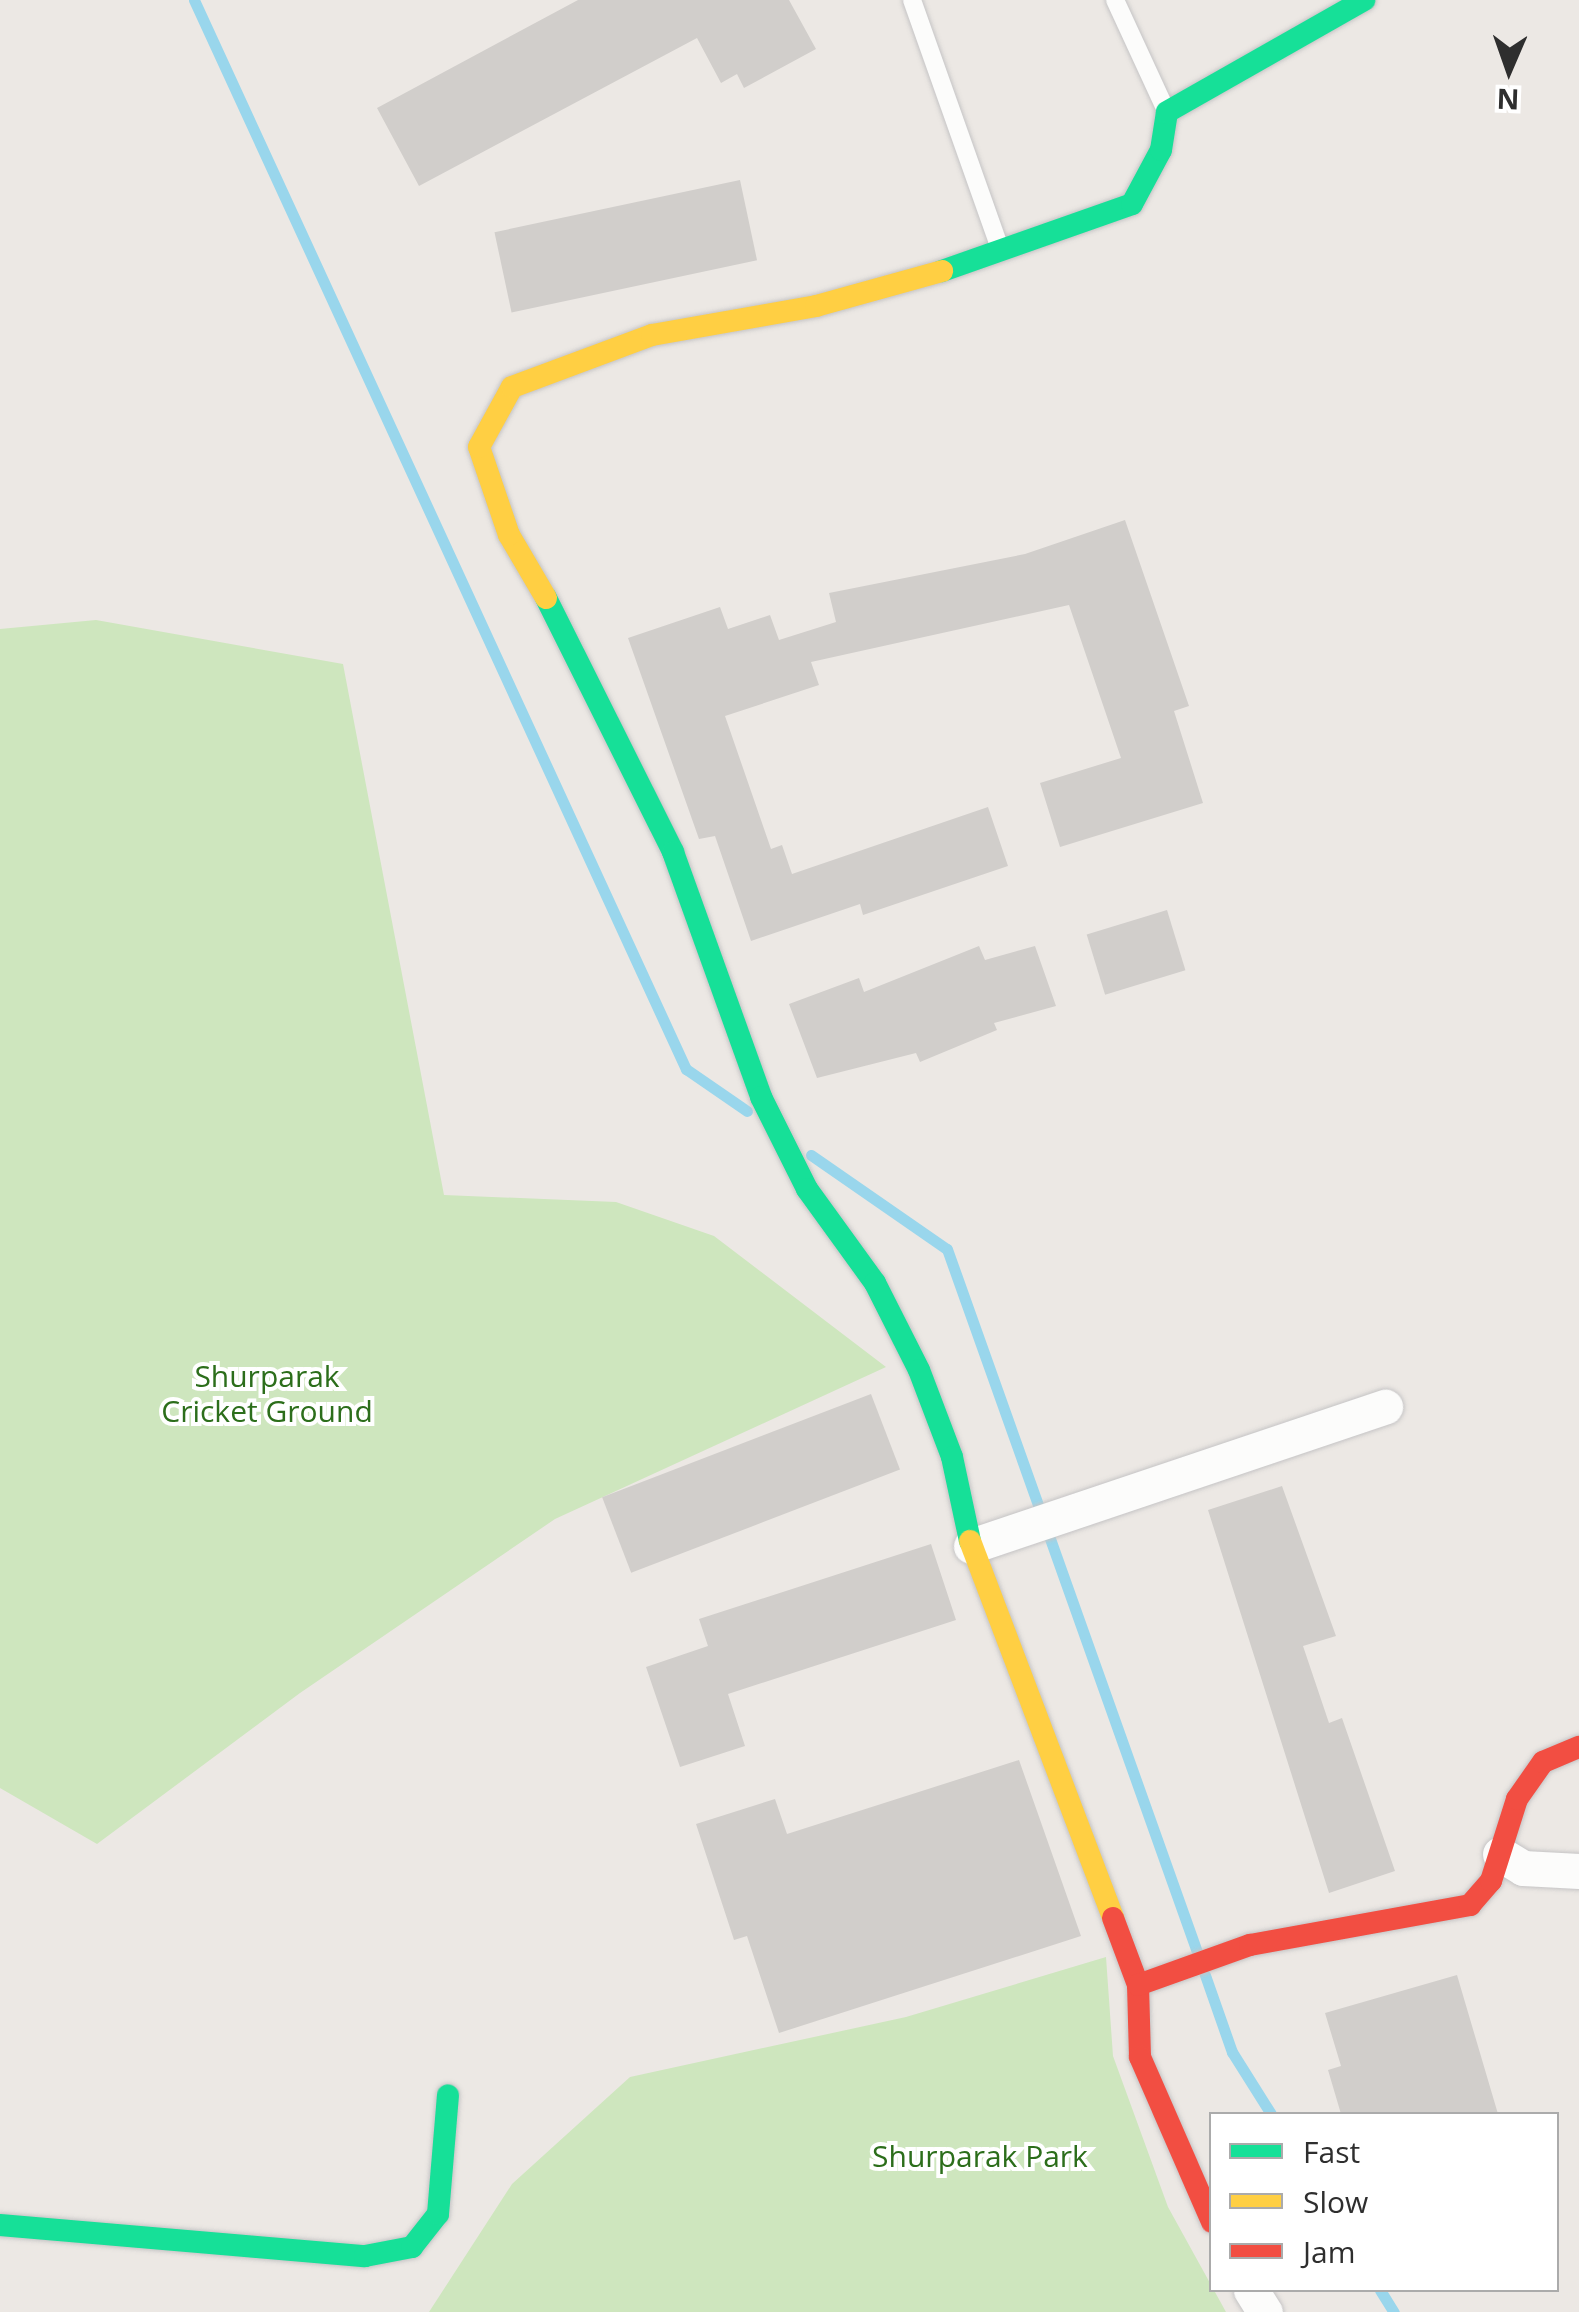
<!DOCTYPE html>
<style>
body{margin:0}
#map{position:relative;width:1579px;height:2312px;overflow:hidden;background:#ece8e4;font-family:"Open Sans",sans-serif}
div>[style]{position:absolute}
.green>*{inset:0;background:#cee6be}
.stream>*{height:11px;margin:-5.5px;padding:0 5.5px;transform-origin:5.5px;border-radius:5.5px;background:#99d6ec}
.building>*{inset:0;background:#d1cecb;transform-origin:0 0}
.roads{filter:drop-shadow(0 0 2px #c5c4c5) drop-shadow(0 0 2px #c5c4c5)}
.lane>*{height:18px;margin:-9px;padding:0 9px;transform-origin:9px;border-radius:9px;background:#fcfcfb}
.street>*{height:35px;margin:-17.5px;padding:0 17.5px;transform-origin:17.5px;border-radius:17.5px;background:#fcfcfb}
.fast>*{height:22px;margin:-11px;padding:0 11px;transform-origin:11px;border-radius:11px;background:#16e098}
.slow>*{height:22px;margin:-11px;padding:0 11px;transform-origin:11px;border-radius:11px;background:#ffcf43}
.jam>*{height:22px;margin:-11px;padding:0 11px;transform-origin:11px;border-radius:11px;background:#f24e42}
span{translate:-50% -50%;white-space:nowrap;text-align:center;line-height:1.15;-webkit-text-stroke:8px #fff;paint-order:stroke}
.park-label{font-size:30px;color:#2c6e1b}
.legend{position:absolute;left:1209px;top:2112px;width:350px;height:180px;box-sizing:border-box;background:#fff;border:2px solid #ababab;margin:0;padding:12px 18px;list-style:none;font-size:30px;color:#2e2e2e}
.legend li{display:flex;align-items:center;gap:20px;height:50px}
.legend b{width:50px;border:2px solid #ababab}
.north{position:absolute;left:1459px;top:20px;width:100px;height:100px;-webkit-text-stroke:8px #fff;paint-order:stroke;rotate:182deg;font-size:28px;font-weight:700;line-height:40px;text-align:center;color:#2e2e2e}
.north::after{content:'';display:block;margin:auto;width:35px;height:45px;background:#2e2e2e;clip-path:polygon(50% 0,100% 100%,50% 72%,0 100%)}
</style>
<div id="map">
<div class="green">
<div style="clip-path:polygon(96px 620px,343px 664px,444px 1195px,616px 1202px,714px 1236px,886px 1367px,555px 1519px,300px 1693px,97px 1844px,0 1788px,0 629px)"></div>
<div style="clip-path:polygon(1106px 1957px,1113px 2056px,1168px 2207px,1226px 2312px,429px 2312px,512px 2184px,630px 2077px,906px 2017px)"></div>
</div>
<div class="stream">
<div style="left:194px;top:0;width:1177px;rotate:65.29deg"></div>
<div style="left:686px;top:1069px;width:74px;rotate:34.5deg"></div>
<div style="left:811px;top:1155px;width:165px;rotate:34.7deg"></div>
<div style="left:947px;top:1249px;width:746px;rotate:70.42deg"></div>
<div style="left:1205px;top:1975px;width:82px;rotate:70.7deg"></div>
<div style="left:1232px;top:2052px;width:73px;rotate:57.8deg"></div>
<div style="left:1380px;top:2290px;width:26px;rotate:58deg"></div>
</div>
<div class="building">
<div style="clip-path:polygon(578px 0,789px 0,816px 49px,744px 88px,737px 74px,721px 83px,697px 38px,419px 186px,377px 108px)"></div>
<div style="left:740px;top:180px;width:82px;height:251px;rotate:78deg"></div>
<div style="clip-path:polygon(1125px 520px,1189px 706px,1174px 711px,1203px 803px,1060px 847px,1040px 783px,1121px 758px,1069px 605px,811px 662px,819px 685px,725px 716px,771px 849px,782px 845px,792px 874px,988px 807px,1008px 866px,863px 915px,860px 904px,751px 941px,715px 836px,699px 839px,628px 638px,720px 607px,728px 629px,770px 615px,779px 640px,836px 622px,829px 593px,1025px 554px)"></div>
<div style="left:1167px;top:910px;width:63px;height:84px;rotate:73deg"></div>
<div style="clip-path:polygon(979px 946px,985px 960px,1035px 946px,1056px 1006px,994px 1023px,997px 1030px,920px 1062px,916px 1053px,817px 1078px,789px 1004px,859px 978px,864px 992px)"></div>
<div style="left:871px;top:1394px;width:81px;height:288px;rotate:69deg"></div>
<div style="clip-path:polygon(1282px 1486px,1336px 1636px,1303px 1646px,1329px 1723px,1342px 1718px,1395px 1871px,1329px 1893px,1208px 1510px)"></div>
<div style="clip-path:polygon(931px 1544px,956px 1620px,728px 1694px,745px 1746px,680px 1767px,646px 1667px,708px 1646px,699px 1619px)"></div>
<div style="clip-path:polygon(1019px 1760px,1081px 1936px,779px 2033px,747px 1936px,734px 1940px,696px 1824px,775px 1799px,787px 1834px)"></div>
<div style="clip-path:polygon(1457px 1975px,1498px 2114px,1341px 2114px,1328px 2070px,1341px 2066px,1325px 2013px)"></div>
</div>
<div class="roads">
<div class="lane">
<div style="left:912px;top:0;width:264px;rotate:70.5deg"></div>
<div style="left:1115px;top:0;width:119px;rotate:65.2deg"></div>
</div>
<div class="street">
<div style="left:971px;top:1546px;width:437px;rotate:-18.6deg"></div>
<div style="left:1500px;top:1854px;width:27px;rotate:31deg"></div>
<div style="left:1523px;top:1868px;width:56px;rotate:3.1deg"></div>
<div style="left:1251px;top:2290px;width:26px;rotate:58deg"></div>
</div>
<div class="fast">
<div style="left:942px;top:271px;width:201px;rotate:-19.4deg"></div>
<div style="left:1132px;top:204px;width:61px;rotate:-61.8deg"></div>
<div style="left:1161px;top:150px;width:38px;rotate:-81deg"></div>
<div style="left:1167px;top:112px;width:227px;rotate:-29.6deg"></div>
<div style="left:546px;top:598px;width:284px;rotate:63.4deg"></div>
<div style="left:673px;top:852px;width:260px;rotate:70.2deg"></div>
<div style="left:761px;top:1097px;width:103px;rotate:63.4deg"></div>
<div style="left:807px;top:1189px;width:116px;rotate:54.1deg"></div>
<div style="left:875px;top:1283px;width:97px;rotate:63.2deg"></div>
<div style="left:919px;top:1370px;width:93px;rotate:69.2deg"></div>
<div style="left:952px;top:1457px;width:86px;rotate:77.9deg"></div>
<div style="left:0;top:2225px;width:366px;rotate:4.9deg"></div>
<div style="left:365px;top:2256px;width:48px;rotate:-10.8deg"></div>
<div style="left:412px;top:2247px;width:42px;rotate:-51.8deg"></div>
<div style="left:438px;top:2214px;width:119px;rotate:-85.2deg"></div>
</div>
<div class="slow">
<div style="left:546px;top:598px;width:73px;rotate:-120.4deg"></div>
<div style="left:509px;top:535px;width:93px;rotate:-108.8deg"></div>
<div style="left:479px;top:447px;width:68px;rotate:-61.2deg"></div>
<div style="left:512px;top:387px;width:149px;rotate:-20.4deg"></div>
<div style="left:652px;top:335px;width:167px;rotate:-10deg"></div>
<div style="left:816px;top:306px;width:131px;rotate:-15.5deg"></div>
<div style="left:970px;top:1541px;width:403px;rotate:69.2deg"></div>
</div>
<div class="jam">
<div style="left:1113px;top:1918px;width:72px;rotate:69.5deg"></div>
<div style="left:1138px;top:1985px;width:72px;rotate:88.4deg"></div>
<div style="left:1140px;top:2057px;width:180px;rotate:66.4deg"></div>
<div style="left:1138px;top:1985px;width:119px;rotate:-19.7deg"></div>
<div style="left:1250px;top:1945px;width:224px;rotate:-10.3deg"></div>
<div style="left:1470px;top:1905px;width:32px;rotate:-49deg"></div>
<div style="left:1491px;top:1881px;width:86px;rotate:-72.4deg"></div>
<div style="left:1517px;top:1799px;width:45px;rotate:-54.9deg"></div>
<div style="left:1543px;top:1762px;width:39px;rotate:-23deg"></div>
</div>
</div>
<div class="park-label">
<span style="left:267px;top:1393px">Shurparak<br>Cricket Ground</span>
<span style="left:980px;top:2156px">Shurparak Park</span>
</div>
<ul class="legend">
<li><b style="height:12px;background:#16e098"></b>Fast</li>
<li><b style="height:12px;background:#ffcf43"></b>Slow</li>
<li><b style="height:12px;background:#f24e42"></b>Jam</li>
</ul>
<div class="north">N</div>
</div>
